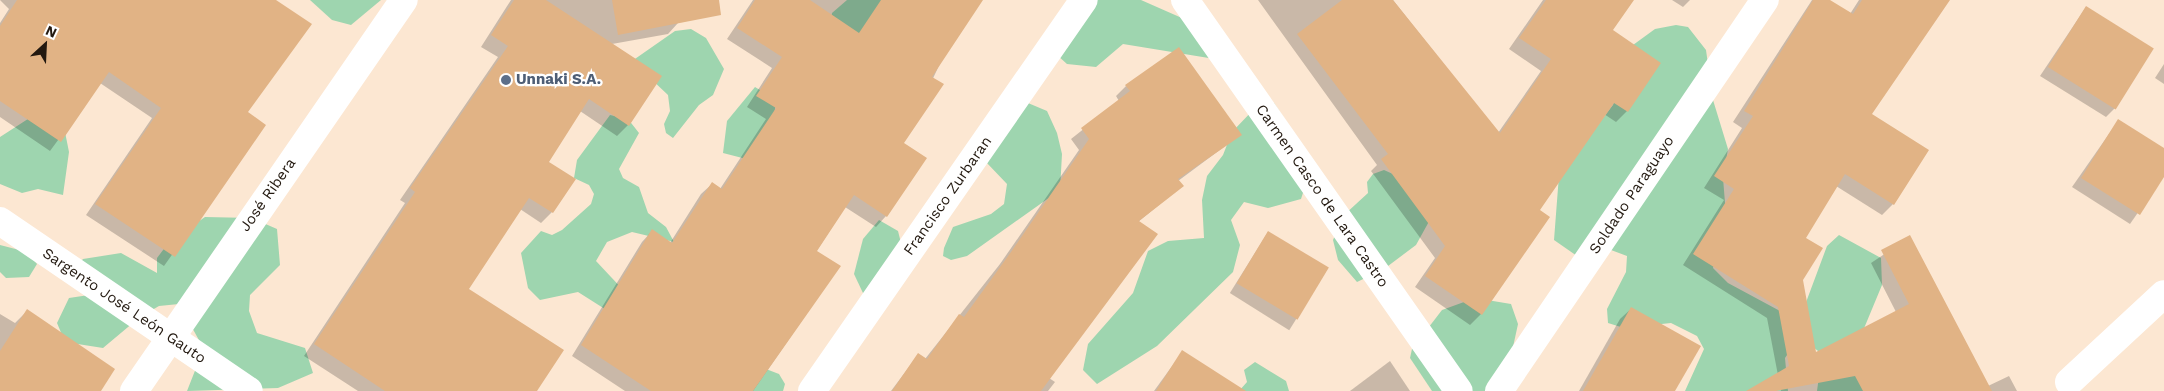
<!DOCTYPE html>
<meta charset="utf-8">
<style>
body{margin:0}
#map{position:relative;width:2164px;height:391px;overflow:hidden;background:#fce7d2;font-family:"Work Sans",sans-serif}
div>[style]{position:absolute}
.green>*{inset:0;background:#9ed5af}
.shadow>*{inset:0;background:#0003;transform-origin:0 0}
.building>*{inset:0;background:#e1b385;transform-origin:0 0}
.minor>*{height:28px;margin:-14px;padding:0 14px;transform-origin:14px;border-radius:14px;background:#fff}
.tertiary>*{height:28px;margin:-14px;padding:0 14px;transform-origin:14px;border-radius:14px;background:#fff}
.dots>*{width:14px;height:14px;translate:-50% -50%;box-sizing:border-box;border:2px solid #fff;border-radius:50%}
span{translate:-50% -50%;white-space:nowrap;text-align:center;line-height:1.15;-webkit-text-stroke:4.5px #fff;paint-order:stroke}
.service-label{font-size:15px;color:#4e5e75;font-weight:700}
.left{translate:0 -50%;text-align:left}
.street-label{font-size:15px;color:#231910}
.north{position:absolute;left:20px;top:20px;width:50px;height:50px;-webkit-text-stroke:4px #fff;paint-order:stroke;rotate:25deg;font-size:14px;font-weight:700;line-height:20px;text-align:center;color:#231910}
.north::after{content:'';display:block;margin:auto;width:18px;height:22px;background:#231910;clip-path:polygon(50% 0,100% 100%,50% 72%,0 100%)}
</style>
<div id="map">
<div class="green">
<div style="clip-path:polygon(310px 0,381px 0,351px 25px,332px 20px)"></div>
<div style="clip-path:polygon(847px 0,896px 0,898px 23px,828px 41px,832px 13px)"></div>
<div style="clip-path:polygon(1088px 0,1141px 0,1200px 26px,1221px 60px,1123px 44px,1096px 67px,1067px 64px,1057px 55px)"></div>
<div style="clip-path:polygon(1676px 25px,1688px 27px,1706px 50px,1713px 100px,1728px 149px,1723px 178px,1726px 215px,1713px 268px,1728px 283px,1780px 311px,1805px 305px,1827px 246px,1839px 235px,1881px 258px,1882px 285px,1860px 338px,1865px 391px,1817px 391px,1822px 354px,1805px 341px,1793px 346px,1785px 358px,1788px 391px,1685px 391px,1704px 349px,1697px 336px,1671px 323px,1624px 328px,1608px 323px,1607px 309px,1626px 272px,1627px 256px,1611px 250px,1577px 256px,1554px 240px,1559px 175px,1613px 105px,1633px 45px,1655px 29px)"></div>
<div style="clip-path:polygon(691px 29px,706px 38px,724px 69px,713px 95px,699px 105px,673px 138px,666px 133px,664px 124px,670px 111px,668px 95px,632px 61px,675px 31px)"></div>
<div style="clip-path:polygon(755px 87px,776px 100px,774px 117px,754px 161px,723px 153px,727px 121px)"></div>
<div style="clip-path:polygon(1028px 103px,1047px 111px,1057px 133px,1062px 154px,1060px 190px,967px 256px,951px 260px,943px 256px,944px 248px,953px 227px,991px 214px,1004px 204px,1007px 184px,986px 162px)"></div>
<div style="clip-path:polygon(1274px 103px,1313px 162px,1301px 199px,1268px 208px,1244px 202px,1231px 220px,1240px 245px,1233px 272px,1157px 346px,1097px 384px,1083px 370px,1088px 344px,1133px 293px,1148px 251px,1168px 241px,1204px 238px,1202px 200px,1207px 176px,1223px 155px,1232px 132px,1256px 107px)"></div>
<div style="clip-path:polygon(610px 115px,628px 119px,639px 133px,619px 169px,623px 178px,639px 187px,648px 213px,666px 227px,674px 242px,632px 232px,607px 242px,596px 261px,626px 293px,608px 311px,578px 292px,540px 300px,528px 288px,521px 253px,541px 231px,552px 235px,562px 230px,591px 204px,594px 194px,589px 185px,574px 178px,577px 160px)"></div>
<div style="clip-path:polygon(31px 117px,64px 127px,69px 152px,63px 195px,38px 189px,22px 193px,0 184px,0 137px)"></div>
<div style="clip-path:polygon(1384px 170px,1404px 179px,1437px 207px,1416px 245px,1384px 269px,1357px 282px,1338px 260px,1333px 240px,1344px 215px,1368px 193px,1367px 182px,1373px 174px)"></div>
<div style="clip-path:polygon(205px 217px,252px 218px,277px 229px,280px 265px,250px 295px,249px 311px,257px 333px,305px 348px,313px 373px,278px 388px,187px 391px,200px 358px,200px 342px,179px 304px,159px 306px,140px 317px,103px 348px,65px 342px,57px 323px,69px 298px,89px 295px,76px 267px,83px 259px,121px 253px,157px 273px,157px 258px,169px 242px)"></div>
<div style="clip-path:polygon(879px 220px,898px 231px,903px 251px,871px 310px,854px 274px,863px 239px)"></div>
<div style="clip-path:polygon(0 245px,27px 252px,37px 264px,29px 277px,6px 278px,0 272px)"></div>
<div style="clip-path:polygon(1475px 298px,1511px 304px,1518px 324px,1513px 347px,1486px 391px,1432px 391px,1410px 358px,1412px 349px,1442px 310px)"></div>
<div style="clip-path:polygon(1255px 362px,1286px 381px,1289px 391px,1239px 391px,1247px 382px,1244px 370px)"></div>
<div style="clip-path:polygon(761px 367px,779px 374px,785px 384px,783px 391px,735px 391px)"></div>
</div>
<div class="shadow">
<div style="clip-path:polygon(0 0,274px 0,246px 112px,264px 125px,164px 266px,86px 215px,152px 118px,100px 83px,50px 151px,0 117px,0 23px,9px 9px)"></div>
<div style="clip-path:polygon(511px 0,674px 0,678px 23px,668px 34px,612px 44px,628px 125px,617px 136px,580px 111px,547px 162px,552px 212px,541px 223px,520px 209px,467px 289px,535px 391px,358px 391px,304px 356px,405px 203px,400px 200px,498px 57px,481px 47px)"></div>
<div style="clip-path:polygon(753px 0,970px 0,902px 144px,886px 216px,876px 227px,845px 207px,816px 252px,839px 267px,753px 391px,625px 391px,572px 356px,642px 242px,652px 231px,670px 243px,701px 194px,712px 184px,720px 189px,766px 119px,747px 107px,772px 68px,727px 39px)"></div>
<div style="clip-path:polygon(1258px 0,1393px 0,1498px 133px,1541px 71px,1509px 49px,1543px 0,1632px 0,1611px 30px,1627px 111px,1616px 122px,1604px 114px,1538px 211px,1481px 314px,1470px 325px,1415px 287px,1435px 258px,1371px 171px,1377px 165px)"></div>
<div style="clip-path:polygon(1672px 0,1690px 0,1683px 7px)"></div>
<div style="clip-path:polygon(1812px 0,1827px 0,1850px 14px,1859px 0,1947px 0,1871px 114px,1893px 204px,1882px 215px,1836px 186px,1804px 238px,1801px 280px,1815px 354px,1896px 312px,1871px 263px,1910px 237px,1988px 386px,2009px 376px,2017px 391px,1781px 391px,1767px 318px,1683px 265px,1724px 200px,1704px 188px,1742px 128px,1733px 122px)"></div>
<div style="clip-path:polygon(2086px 7px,2115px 108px,2106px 117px,2040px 76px)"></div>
<div style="clip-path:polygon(2164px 64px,2164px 84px,2155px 78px)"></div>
<div style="clip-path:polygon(1126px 86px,1240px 135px,1178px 181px,1182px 186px,1138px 222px,1049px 378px,1055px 382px,1048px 391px,891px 391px,918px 355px,925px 359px,1000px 264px,1079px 150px,1071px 139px,1119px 101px,1116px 96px)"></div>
<div style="clip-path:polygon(2118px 121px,2164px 149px,2164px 175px,2130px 224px,2072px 187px)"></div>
<div style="left:1268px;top:232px;width:70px;height:72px;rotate:32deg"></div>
<div style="clip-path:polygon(1632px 308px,1674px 391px,1579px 391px,1620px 319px)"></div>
<div style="clip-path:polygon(27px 311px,100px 391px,0 391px,0 314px,15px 323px)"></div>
<div style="clip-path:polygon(1183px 351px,1217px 391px,1154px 391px)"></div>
<div style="clip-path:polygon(1390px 361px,1410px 391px,1350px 391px)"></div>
</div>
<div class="building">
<div style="clip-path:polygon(17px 0,276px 0,312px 24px,248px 112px,266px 125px,175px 257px,95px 204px,161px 108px,109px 72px,61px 142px,0 101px,0 26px)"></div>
<div style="clip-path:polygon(514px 0,546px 0,662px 76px,629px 126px,589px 99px,549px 162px,576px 179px,553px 213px,529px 198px,469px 289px,564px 350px,537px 391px,385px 391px,314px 344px,415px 192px,410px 188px,508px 46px,491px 35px)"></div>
<div style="clip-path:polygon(612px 0,719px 0,721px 15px,618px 35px)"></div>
<div style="clip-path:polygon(755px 0,810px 0,859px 33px,881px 0,983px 0,932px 77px,944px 84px,904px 143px,927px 158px,887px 217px,854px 195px,817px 251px,841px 266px,753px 391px,651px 391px,581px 345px,652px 229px,672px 243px,712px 182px,722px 189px,776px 108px,756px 96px,782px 57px,737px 28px)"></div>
<div style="clip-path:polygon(1342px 0,1393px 0,1500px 133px,1551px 59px,1519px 38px,1546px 0,1634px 0,1613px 30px,1661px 63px,1628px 112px,1614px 103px,1540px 210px,1550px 217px,1482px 315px,1425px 276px,1445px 246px,1381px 159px,1388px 154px,1297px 34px)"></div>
<div style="clip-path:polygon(1813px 0,1830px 0,1853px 14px,1862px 0,1950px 0,1872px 114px,1929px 150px,1894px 205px,1845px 174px,1806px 238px,1823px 248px,1803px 280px,1816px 352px,1909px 304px,1881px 250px,1910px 235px,1992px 391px,1863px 391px,1855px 376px,1776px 391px,1746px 391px,1789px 366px,1778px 307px,1693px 254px,1734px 189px,1714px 176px,1753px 116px,1744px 111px)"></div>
<div style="left:2086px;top:6px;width:80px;height:72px;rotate:32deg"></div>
<div style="clip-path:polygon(1179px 47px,1242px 135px,1178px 179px,1184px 186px,1139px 221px,1158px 234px,1041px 391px,892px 391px,918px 353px,927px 359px,959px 314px,964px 317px,1011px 252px,1089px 139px,1081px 128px,1130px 91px,1125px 85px)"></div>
<div style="clip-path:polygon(2118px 119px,2164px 148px,2164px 177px,2140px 215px,2081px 178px)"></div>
<div style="left:1268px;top:231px;width:71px;height:61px;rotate:31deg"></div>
<div style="clip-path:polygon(1631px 307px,1701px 346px,1675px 391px,1583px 391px)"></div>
<div style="clip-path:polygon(27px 309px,115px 369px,101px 391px,0 391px,0 351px)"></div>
<div style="clip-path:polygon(1182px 350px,1246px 391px,1156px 391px)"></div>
</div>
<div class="minor">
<div style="left:1185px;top:0;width:477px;rotate:55deg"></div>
<div style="left:2069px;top:382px;width:129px;rotate:-42.8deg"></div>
<div style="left:134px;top:391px;width:475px;rotate:-55.4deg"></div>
<div style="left:812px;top:391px;width:476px;rotate:-55.2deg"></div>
<div style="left:1499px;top:391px;width:473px;rotate:-55.8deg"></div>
</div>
<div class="tertiary">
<div style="left:0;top:221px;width:301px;rotate:34.3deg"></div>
</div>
<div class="dots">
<div style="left:506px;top:80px;background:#5c6f8a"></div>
</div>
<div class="service-label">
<span class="left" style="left:516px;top:80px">Unnaki S.A.</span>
</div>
<div class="street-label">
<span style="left:268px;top:195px;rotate:-55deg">José Ribera</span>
<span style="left:1632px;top:195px;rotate:-56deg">Soldado Paraguayo</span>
<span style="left:948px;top:196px;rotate:-55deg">Francisco Zurbaran</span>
<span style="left:1322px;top:196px;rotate:55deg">Carmen Casco de Lara Castro</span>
<span style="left:124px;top:306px;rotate:34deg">Sargento José León Gauto</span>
</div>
<div class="north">N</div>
</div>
